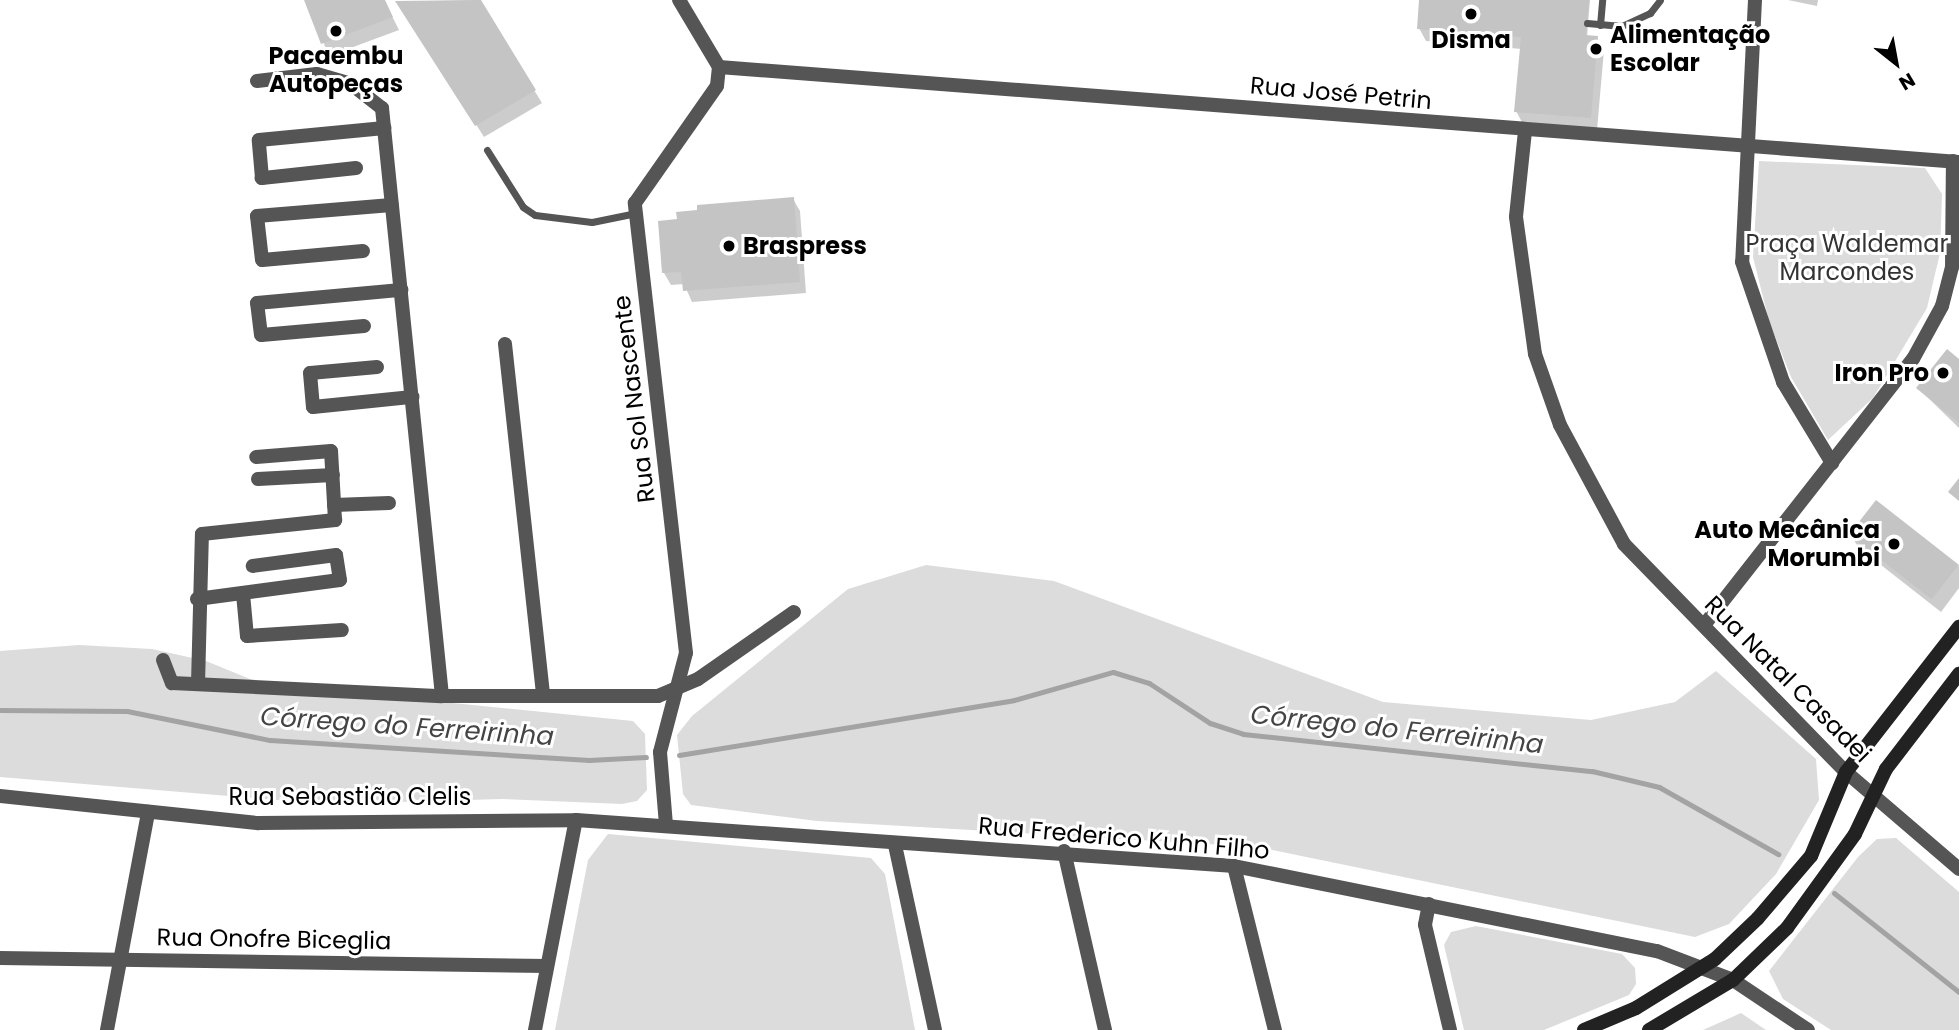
<!DOCTYPE html>
<meta charset="utf-8">
<style>
body{margin:0}
#map{position:relative;width:1959px;height:1030px;overflow:hidden;background:#fff;font-family:Poppins,sans-serif}
div>[style]{position:absolute}
.green>*{inset:0;background:#dcdcdc}
.shadow>*{inset:0;background:#0003}
.stream>*{height:5px;margin:-2.5px;padding:0 2.5px;transform-origin:2.5px;border-radius:2.5px;background:#a3a3a3}
.building>*{inset:0;background:#c4c4c4;transform-origin:0 0}
.lane>*{height:7px;margin:-3.5px;padding:0 3.5px;transform-origin:3.5px;border-radius:3.5px;background:#555}
.street>*{height:14px;margin:-7px;padding:0 7px;transform-origin:7px;border-radius:7px;background:#555}
.secondary>*{height:14px;margin:-7px;padding:0 7px;transform-origin:7px;border-radius:7px;background:#222}
.dots>*{width:19px;height:19px;translate:-50% -50%;box-sizing:border-box;border:4px solid #fff;border-radius:50%}
span{translate:-50% -50%;white-space:nowrap;text-align:center;line-height:1.15;-webkit-text-stroke:6px #fff;paint-order:stroke}
.poi-label{font-size:24px;color:#000;font-weight:700}
.left{translate:0 -50%;text-align:left}
.right{translate:-100% -50%;text-align:right}
.street-label{font-size:24px;color:#000}
.park-label{font-size:24px;color:#333}
.water-label{font-size:26px;color:#444;font-style:italic}
.north{position:absolute;left:1861px;top:28px;width:70px;height:70px;-webkit-text-stroke:5px #fff;paint-order:stroke;rotate:149deg;font-size:19px;font-weight:700;line-height:28px;text-align:center;color:#000}
.north::after{content:'';display:block;margin:auto;width:24px;height:32px;background:#000;clip-path:polygon(50% 0,100% 100%,50% 72%,0 100%)}
</style>
<div id="map">
<div class="green">
<div style="clip-path:polygon(1759px 161px,1925px 168px,1942px 194px,1940px 253px,1927px 308px,1873px 398px,1828px 440px,1791px 377px,1769px 321px,1753px 257px)"></div>
<div style="clip-path:polygon(926px 565px,1054px 581px,1383px 702px,1591px 720px,1675px 702px,1716px 671px,1816px 759px,1819px 800px,1776px 874px,1729px 924px,1695px 937px,1258px 847px,817px 821px,691px 805px,683px 794px,677px 735px,692px 716px,848px 589px)"></div>
<div style="clip-path:polygon(79px 645px,152px 649px,206px 661px,262px 684px,633px 721px,645px 734px,647px 790px,637px 801px,622px 804px,502px 799px,325px 804px,0 777px,0 651px)"></div>
<div style="clip-path:polygon(608px 834px,871px 858px,885px 874px,915px 1030px,555px 1030px,588px 860px)"></div>
<div style="clip-path:polygon(1896px 838px,1959px 892px,1959px 1030px,1831px 1030px,1783px 999px,1769px 971px,1858px 857px,1877px 839px)"></div>
<div style="clip-path:polygon(1476px 926px,1622px 954px,1635px 968px,1636px 984px,1629px 995px,1544px 1030px,1464px 1030px,1444px 945px,1451px 932px)"></div>
<div style="clip-path:polygon(1741px 1013px,1766px 1030px,1703px 1030px)"></div>
</div>
<div class="shadow">
<div style="clip-path:polygon(306px 0,384px 0,399px 30px,329px 56px)"></div>
<div style="clip-path:polygon(479px 0,542px 103px,484px 137px,398px 2px)"></div>
<div style="clip-path:polygon(1421px 0,1590px 0,1587px 37px,1597px 38px,1604px 50px,1597px 130px,1523px 124px,1516px 111px,1522px 49px,1426px 41px,1419px 28px)"></div>
<div style="clip-path:polygon(1788px 0,1818px 0,1817px 6px)"></div>
<div style="clip-path:polygon(793px 199px,800px 211px,806px 293px,692px 302px,684px 284px,671px 285px,664px 273px,679px 221px)"></div>
<div style="clip-path:polygon(1959px 361px,1959px 428px,1918px 388px)"></div>
<div style="clip-path:polygon(1876px 502px,1959px 566px,1959px 588px,1941px 612px,1858px 547px,1851px 535px)"></div>
</div>
<div class="stream">
<div style="left:0;top:710px;width:127px;rotate:0.5deg"></div>
<div style="left:127px;top:711px;width:146px;rotate:11.5deg"></div>
<div style="left:270px;top:740px;width:320px;rotate:3.6deg"></div>
<div style="left:589px;top:760px;width:57px;rotate:-3deg"></div>
<div style="left:679px;top:755px;width:339px;rotate:-9.3deg"></div>
<div style="left:1014px;top:700px;width:103px;rotate:-15.8deg"></div>
<div style="left:1113px;top:672px;width:38px;rotate:17deg"></div>
<div style="left:1149px;top:683px;width:73px;rotate:33.3deg"></div>
<div style="left:1210px;top:723px;width:35px;rotate:18deg"></div>
<div style="left:1243px;top:734px;width:351px;rotate:6.1deg"></div>
<div style="left:1592px;top:771px;width:69px;rotate:13.4deg"></div>
<div style="left:1659px;top:787px;width:137px;rotate:29.4deg"></div>
<div style="left:1834px;top:893px;width:159px;rotate:38.4deg"></div>
</div>
<div class="building">
<div style="clip-path:polygon(304px 0,385px 0,393px 17px,321px 44px)"></div>
<div style="clip-path:polygon(481px 0,536px 90px,475px 126px,395px 1px)"></div>
<div style="clip-path:polygon(1419px 0,1589px 0,1586px 35px,1598px 36px,1591px 118px,1514px 112px,1521px 37px,1417px 29px)"></div>
<div style="clip-path:polygon(794px 197px,800px 282px,683px 291px,681px 272px,662px 273px,658px 221px,677px 219px,676px 212px,697px 210px,697px 205px)"></div>
<div style="clip-path:polygon(1947px 349px,1959px 359px,1959px 423px,1916px 388px)"></div>
<div style="clip-path:polygon(1959px 478px,1959px 501px,1948px 492px)"></div>
<div style="left:1876px;top:500px;width:105px;height:44px;rotate:38deg"></div>
</div>
<div class="lane">
<div style="left:1587px;top:23px;width:35px;rotate:5deg"></div>
<div style="left:1622px;top:26px;width:31px;rotate:-25deg"></div>
<div style="left:1650px;top:13px;width:16px;rotate:-52deg"></div>
<div style="left:1600px;top:25px;width:25px;rotate:-85deg"></div>
<div style="left:487px;top:150px;width:67px;rotate:57.7deg"></div>
<div style="left:523px;top:207px;width:14px;rotate:34deg"></div>
<div style="left:535px;top:215px;width:57px;rotate:7deg"></div>
<div style="left:592px;top:222px;width:45px;rotate:-11.6deg"></div>
</div>
<div class="street">
<div style="left:1755px;top:0;width:262px;rotate:92.8deg"></div>
<div style="left:1742px;top:262px;width:127px;rotate:71.1deg"></div>
<div style="left:1783px;top:382px;width:95px;rotate:58.8deg"></div>
<div style="left:719px;top:67px;width:1244px;rotate:4.38deg"></div>
<div style="left:257px;top:81px;width:60px;rotate:-6.7deg"></div>
<div style="left:317px;top:74px;width:35px;rotate:16deg"></div>
<div style="left:351px;top:84px;width:39px;rotate:38deg"></div>
<div style="left:382px;top:108px;width:591px;rotate:84.17deg"></div>
<div style="left:1525px;top:131px;width:86px;rotate:96deg"></div>
<div style="left:1516px;top:217px;width:138px;rotate:82.1deg"></div>
<div style="left:1535px;top:354px;width:75px;rotate:70.6deg"></div>
<div style="left:1560px;top:425px;width:135px;rotate:61.7deg"></div>
<div style="left:1624px;top:544px;width:318px;rotate:45.8deg"></div>
<div style="left:1846px;top:772px;width:149px;rotate:40.6deg"></div>
<div style="left:356px;top:168px;width:95px;rotate:173.9deg"></div>
<div style="left:262px;top:178px;width:38px;rotate:-95deg"></div>
<div style="left:259px;top:140px;width:126px;rotate:-5.5deg"></div>
<div style="left:363px;top:251px;width:101px;rotate:174.9deg"></div>
<div style="left:262px;top:260px;width:44px;rotate:-96.5deg"></div>
<div style="left:257px;top:216px;width:135px;rotate:-4.7deg"></div>
<div style="left:364px;top:326px;width:103px;rotate:175deg"></div>
<div style="left:261px;top:335px;width:32px;rotate:-97deg"></div>
<div style="left:257px;top:303px;width:145px;rotate:-5.2deg"></div>
<div style="left:505px;top:344px;width:353px;rotate:83.8deg"></div>
<div style="left:377px;top:367px;width:67px;rotate:174.9deg"></div>
<div style="left:310px;top:373px;width:34px;rotate:85deg"></div>
<div style="left:313px;top:407px;width:100px;rotate:-5.8deg"></div>
<div style="left:258px;top:479px;width:75px;rotate:-3.1deg"></div>
<div style="left:334px;top:505px;width:55px;rotate:-2.1deg"></div>
<div style="left:243px;top:594px;width:42px;rotate:84.6deg"></div>
<div style="left:247px;top:636px;width:95px;rotate:-3.6deg"></div>
<div style="left:197px;top:599px;width:144px;rotate:-7.6deg"></div>
<div style="left:340px;top:580px;width:25px;rotate:-99deg"></div>
<div style="left:336px;top:555px;width:84px;rotate:172.5deg"></div>
<div style="left:1705px;top:624px;width:337px;rotate:-51.9deg"></div>
<div style="left:1913px;top:359px;width:60px;rotate:-61.3deg"></div>
<div style="left:1942px;top:306px;width:40px;rotate:-75.6deg"></div>
<div style="left:1952px;top:267px;width:106px;rotate:-89.5deg"></div>
<div style="left:163px;top:660px;width:25px;rotate:69deg"></div>
<div style="left:172px;top:683px;width:270px;rotate:2.8deg"></div>
<div style="left:442px;top:696px;width:216px"></div>
<div style="left:658px;top:696px;width:43px;rotate:-23deg"></div>
<div style="left:698px;top:679px;width:117px;rotate:-34.9deg"></div>
<div style="left:198px;top:684px;width:150px;rotate:-88.5deg"></div>
<div style="left:202px;top:534px;width:134px;rotate:-6deg"></div>
<div style="left:335px;top:520px;width:69px;rotate:-93.3deg"></div>
<div style="left:331px;top:451px;width:75px;rotate:175.4deg"></div>
<div style="left:0;top:796px;width:260px;rotate:6deg"></div>
<div style="left:259px;top:823px;width:317px;rotate:-0.5deg"></div>
<div style="left:576px;top:820px;width:660px;rotate:4deg"></div>
<div style="left:1234px;top:866px;width:431px;rotate:11.4deg"></div>
<div style="left:1657px;top:951px;width:81px;rotate:20.9deg"></div>
<div style="left:1733px;top:980px;width:90px;rotate:33.7deg"></div>
<div style="left:666px;top:825px;width:73px;rotate:-94.7deg"></div>
<div style="left:660px;top:752px;width:102px;rotate:-75.3deg"></div>
<div style="left:686px;top:653px;width:453px;rotate:-96.5deg"></div>
<div style="left:635px;top:203px;width:143px;rotate:-55deg"></div>
<div style="left:717px;top:86px;width:19px;rotate:-84deg"></div>
<div style="left:719px;top:67px;width:78px;rotate:-120.8deg"></div>
<div style="left:895px;top:845px;width:189px;rotate:77.8deg"></div>
<div style="left:1064px;top:851px;width:184px;rotate:77.1deg"></div>
<div style="left:1234px;top:866px;width:169px;rotate:76deg"></div>
<div style="left:1429px;top:904px;width:21px;rotate:101deg"></div>
<div style="left:1425px;top:925px;width:108px;rotate:76.6deg"></div>
<div style="left:0;top:958px;width:547px;rotate:0.84deg"></div>
<div style="left:107px;top:1030px;width:222px;rotate:-79.3deg"></div>
<div style="left:535px;top:1030px;width:214px;rotate:-79deg"></div>
</div>
<div class="secondary">
<div style="left:1584px;top:1030px;width:56px;rotate:-22.9deg"></div>
<div style="left:1636px;top:1008px;width:93px;rotate:-31.8deg"></div>
<div style="left:1715px;top:959px;width:59px;rotate:-43.6deg"></div>
<div style="left:1758px;top:918px;width:82px;rotate:-49.5deg"></div>
<div style="left:1811px;top:856px;width:91px;rotate:-67.4deg"></div>
<div style="left:1846px;top:772px;width:184px;rotate:-52.1deg"></div>
<div style="left:1649px;top:1030px;width:98px;rotate:-30.8deg"></div>
<div style="left:1733px;top:980px;width:75px;rotate:-43.9deg"></div>
<div style="left:1787px;top:928px;width:116px;rotate:-54.1deg"></div>
<div style="left:1855px;top:834px;width:72px;rotate:-64.5deg"></div>
<div style="left:1886px;top:769px;width:120px;rotate:-52.5deg"></div>
</div>
<div class="dots">
<div style="left:1471px;top:14px;background:#000"></div>
<div style="left:336px;top:31px;background:#000"></div>
<div style="left:1596px;top:49px;background:#000"></div>
<div style="left:729px;top:246px;background:#000"></div>
<div style="left:1943px;top:373px;background:#000"></div>
<div style="left:1894px;top:544px;background:#000"></div>
</div>
<div class="poi-label">
<span class="left" style="left:1610px;top:49px">Alimentação<br>Escolar</span>
<span style="left:1471px;top:40px">Disma</span>
<span style="left:336px;top:70px">Pacaembu<br>Autopeças</span>
<span class="left" style="left:743px;top:246px">Braspress</span>
<span class="right" style="left:1929px;top:373px">Iron Pro</span>
<span class="right" style="left:1880px;top:544px">Auto Mecânica<br>Morumbi</span>
</div>
<div class="street-label">
<span style="left:1341px;top:93px;rotate:5deg">Rua José Petrin</span>
<span style="left:634px;top:399px;rotate:-97deg">Rua Sol Nascente</span>
<span style="left:1788px;top:679px;rotate:45deg">Rua Natal Casadei</span>
<span style="left:350px;top:797px">Rua Sebastião Clelis</span>
<span style="left:1124px;top:838px;rotate:5deg">Rua Frederico Kuhn Filho</span>
<span style="left:274px;top:939px;rotate:1deg">Rua Onofre Biceglia</span>
</div>
<div class="park-label">
<span style="left:1847px;top:258px">Praça Waldemar<br>Marcondes</span>
</div>
<div class="water-label">
<span style="left:407px;top:727px;rotate:4deg">Córrego do Ferreirinha</span>
<span style="left:1397px;top:730px;rotate:6deg">Córrego do Ferreirinha</span>
</div>
<div class="north">N</div>
</div>
